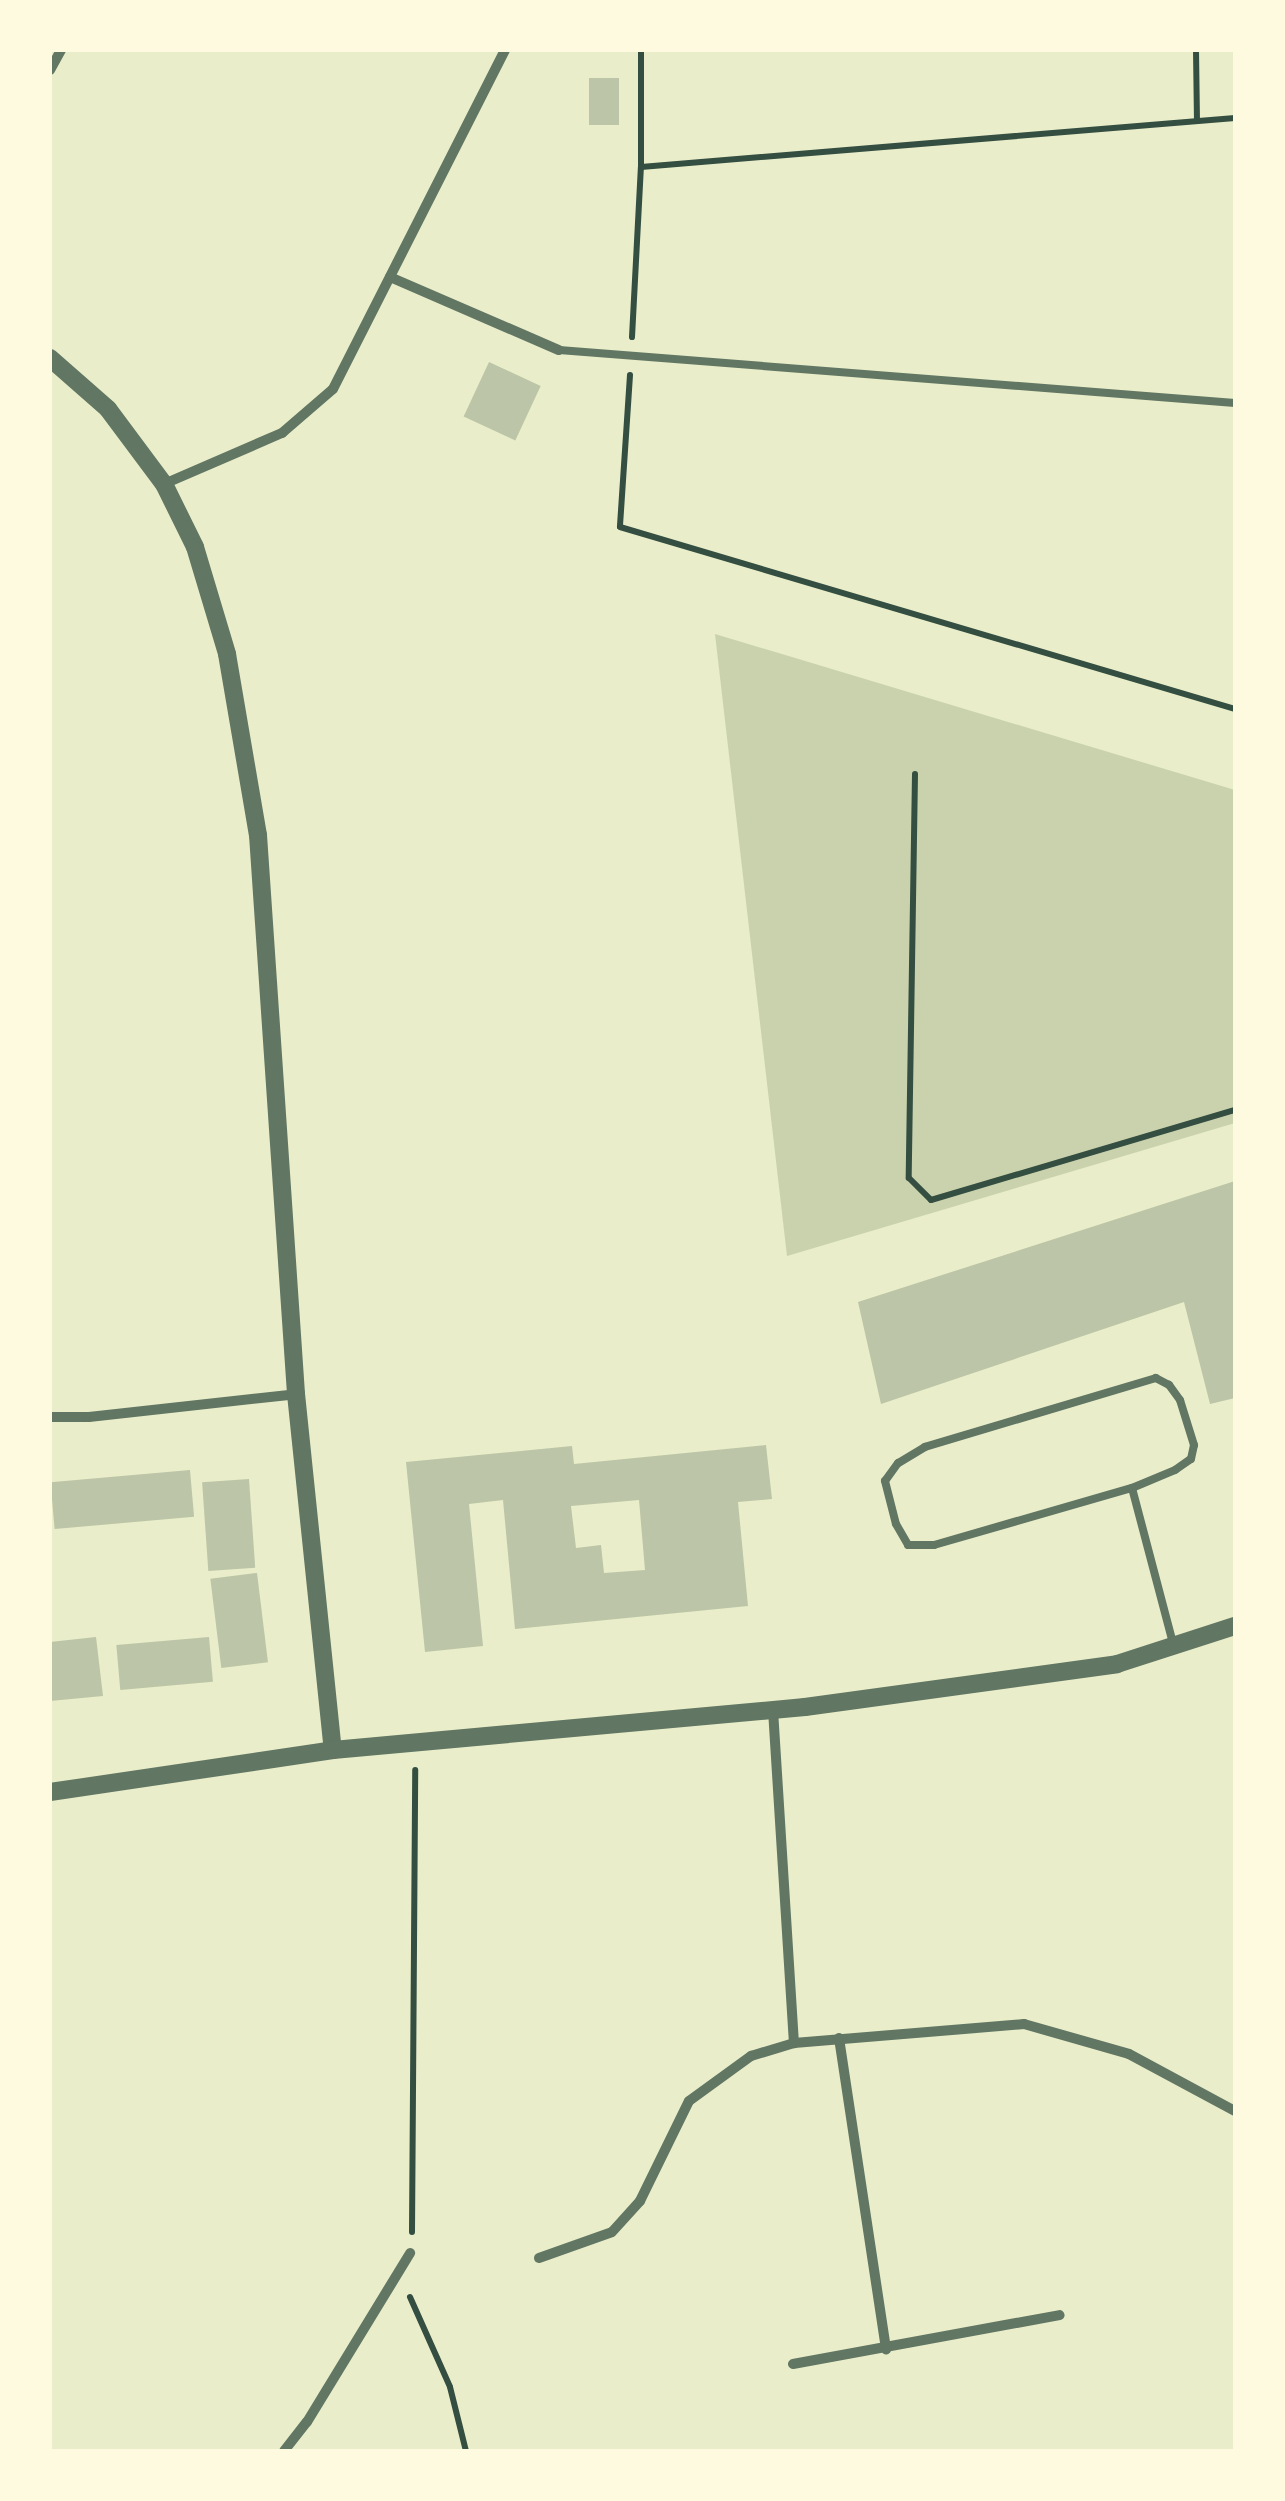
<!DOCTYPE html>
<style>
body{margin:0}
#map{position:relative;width:1285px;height:2501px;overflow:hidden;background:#e9edc9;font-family:Raleway,sans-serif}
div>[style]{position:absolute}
.green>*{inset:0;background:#cad2ad}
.building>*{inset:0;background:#bcc5a7;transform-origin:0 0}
.path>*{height:6px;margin:-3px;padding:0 3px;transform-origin:3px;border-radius:3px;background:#344e41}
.service>*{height:8px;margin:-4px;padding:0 4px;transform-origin:4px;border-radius:4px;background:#617663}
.minor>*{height:10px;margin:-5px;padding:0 5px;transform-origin:5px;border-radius:5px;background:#617663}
.tertiary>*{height:18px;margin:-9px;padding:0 9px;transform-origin:9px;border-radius:9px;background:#617663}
span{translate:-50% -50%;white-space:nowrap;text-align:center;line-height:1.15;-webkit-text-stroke:8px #fefae0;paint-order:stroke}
.frame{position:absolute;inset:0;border:52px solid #fefae0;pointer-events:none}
</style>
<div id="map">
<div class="green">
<div style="clip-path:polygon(715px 634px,1235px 790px,1235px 1123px,787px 1256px)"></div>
</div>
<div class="building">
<div style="left:589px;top:78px;width:30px;height:47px"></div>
<div style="left:489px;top:362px;width:57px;height:60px;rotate:25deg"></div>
<div style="clip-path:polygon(1235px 1181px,1235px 1398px,1210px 1404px,1184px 1302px,881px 1404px,858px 1302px)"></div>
<div style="clip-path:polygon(evenodd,766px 1445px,772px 1499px,738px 1502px,748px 1606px,515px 1629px,503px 1500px,469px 1504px,483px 1646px,425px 1652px,406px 1462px,572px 1446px,574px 1464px,766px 1445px,639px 1500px,645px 1570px,604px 1573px,601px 1545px,576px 1548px,571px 1506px,639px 1500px)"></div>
<div style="left:190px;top:1470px;width:47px;height:140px;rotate:85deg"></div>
<div style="left:249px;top:1479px;width:89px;height:47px;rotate:86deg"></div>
<div style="left:257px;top:1573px;width:90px;height:47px;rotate:83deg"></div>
<div style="clip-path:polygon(96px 1637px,103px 1696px,50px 1701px,50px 1642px)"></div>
<div style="left:209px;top:1637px;width:45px;height:93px;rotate:85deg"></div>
</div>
<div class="path">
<div style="left:1196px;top:50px;width:71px;rotate:89.2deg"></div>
<div style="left:641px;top:167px;width:117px;rotate:-90deg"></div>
<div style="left:632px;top:337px;width:170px;rotate:-87deg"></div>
<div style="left:641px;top:167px;width:596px;rotate:-4.72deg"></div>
<div style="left:630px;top:375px;width:152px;rotate:93.8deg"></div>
<div style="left:620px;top:527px;width:641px;rotate:16.49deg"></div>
<div style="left:915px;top:774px;width:404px;rotate:90.9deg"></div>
<div style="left:909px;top:1178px;width:31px;rotate:45deg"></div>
<div style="left:931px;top:1200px;width:317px;rotate:-16.5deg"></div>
<div style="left:412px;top:2232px;width:462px;rotate:-89.6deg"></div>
<div style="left:410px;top:2297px;width:98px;rotate:66deg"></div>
<div style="left:450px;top:2387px;width:66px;rotate:76deg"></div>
</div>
<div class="service">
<div style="left:559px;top:350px;width:678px;rotate:4.48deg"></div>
<div style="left:1132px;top:1488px;width:47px;rotate:-22.7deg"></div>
<div style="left:1175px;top:1470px;width:19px;rotate:-35deg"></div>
<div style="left:1191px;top:1459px;width:14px;rotate:-78deg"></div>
<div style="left:1194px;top:1445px;width:47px;rotate:-107.3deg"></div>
<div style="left:1180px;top:1400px;width:19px;rotate:-126deg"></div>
<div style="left:1169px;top:1385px;width:15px;rotate:-152deg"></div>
<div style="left:1156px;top:1378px;width:241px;rotate:163.4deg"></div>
<div style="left:925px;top:1447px;width:31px;rotate:149deg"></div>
<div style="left:898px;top:1463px;width:22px;rotate:126deg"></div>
<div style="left:885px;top:1481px;width:44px;rotate:75.7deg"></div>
<div style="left:896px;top:1524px;width:24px;rotate:60deg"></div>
<div style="left:908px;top:1545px;width:26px"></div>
<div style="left:934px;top:1545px;width:206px;rotate:-16.1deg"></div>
<div style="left:1132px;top:1488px;width:160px;rotate:75.2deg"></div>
</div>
<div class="minor">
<div style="left:50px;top:70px;width:23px;rotate:-61deg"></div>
<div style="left:390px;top:277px;width:184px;rotate:23.4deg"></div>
<div style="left:164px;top:484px;width:129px;rotate:-23.4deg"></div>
<div style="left:282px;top:433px;width:67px;rotate:-40.8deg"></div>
<div style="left:333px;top:389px;width:380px;rotate:-63.1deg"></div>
<div style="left:50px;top:1417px;width:39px"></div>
<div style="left:89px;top:1417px;width:208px;rotate:-6.3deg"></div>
<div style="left:773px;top:1710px;width:334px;rotate:86.4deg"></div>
<div style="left:839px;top:2038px;width:315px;rotate:81.4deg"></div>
<div style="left:539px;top:2258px;width:77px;rotate:-19.6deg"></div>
<div style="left:612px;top:2232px;width:42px;rotate:-47.9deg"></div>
<div style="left:640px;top:2201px;width:111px;rotate:-63.9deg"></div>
<div style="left:689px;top:2101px;width:77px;rotate:-36deg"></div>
<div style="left:751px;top:2056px;width:45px;rotate:-16.8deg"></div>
<div style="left:794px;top:2043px;width:231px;rotate:-4.7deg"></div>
<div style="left:1024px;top:2024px;width:109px;rotate:15.9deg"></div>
<div style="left:1129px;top:2054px;width:120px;rotate:28.3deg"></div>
<div style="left:793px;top:2364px;width:271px;rotate:-10.4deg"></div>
<div style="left:284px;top:2451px;width:37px;rotate:-52deg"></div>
<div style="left:307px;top:2422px;width:198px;rotate:-58.6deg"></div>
</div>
<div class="tertiary">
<div style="left:50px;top:358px;width:77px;rotate:41.3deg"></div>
<div style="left:108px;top:409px;width:94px;rotate:53.3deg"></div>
<div style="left:164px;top:484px;width:70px;rotate:63.8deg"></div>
<div style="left:195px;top:547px;width:112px;rotate:73.3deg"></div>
<div style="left:227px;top:654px;width:184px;rotate:80.3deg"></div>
<div style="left:258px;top:835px;width:560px;rotate:86.11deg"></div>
<div style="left:296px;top:1394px;width:358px;rotate:84.1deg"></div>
<div style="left:50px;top:1792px;width:286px;rotate:-8.4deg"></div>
<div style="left:333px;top:1750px;width:474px;rotate:-5.2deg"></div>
<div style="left:805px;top:1707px;width:315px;rotate:-7.8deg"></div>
<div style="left:1117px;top:1664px;width:124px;rotate:-17.9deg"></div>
</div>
<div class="frame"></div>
</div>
